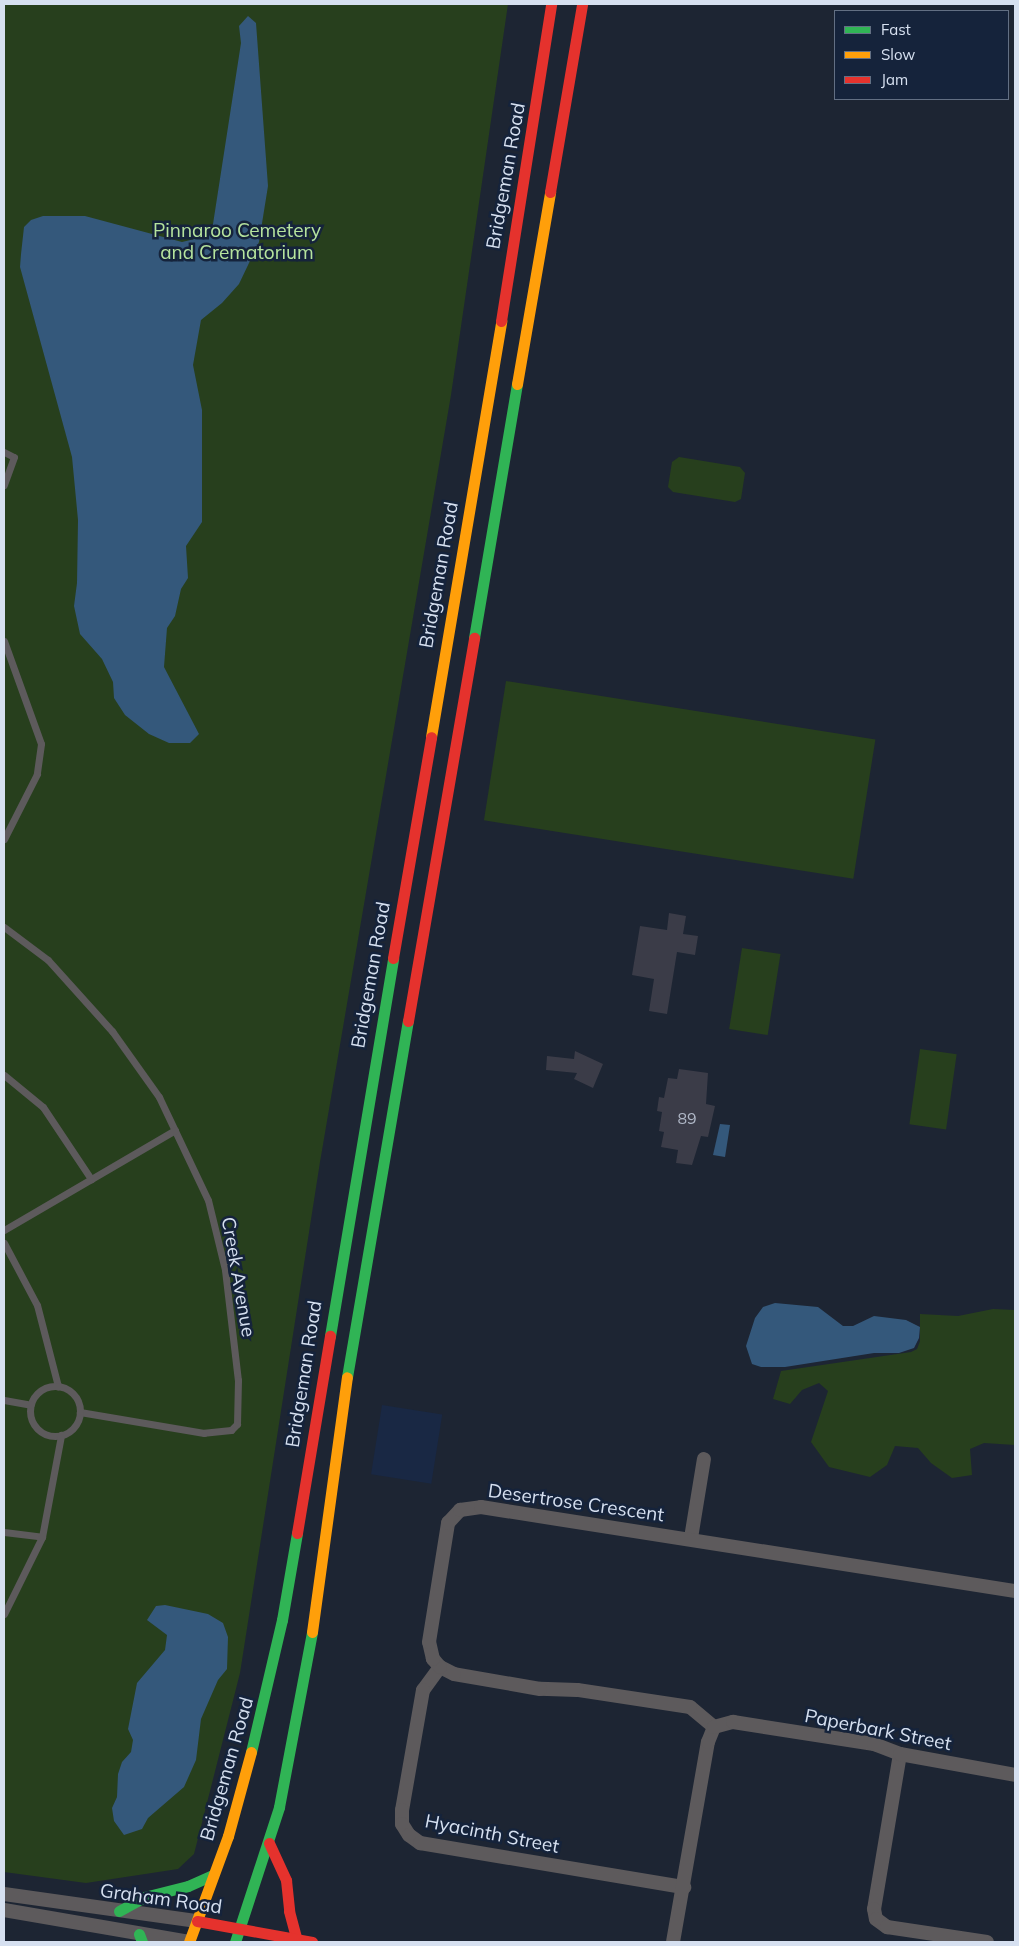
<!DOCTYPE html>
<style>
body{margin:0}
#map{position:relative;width:1019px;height:1946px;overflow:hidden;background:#1d2533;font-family:Mulish,sans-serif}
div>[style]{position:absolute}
.built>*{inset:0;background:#192844;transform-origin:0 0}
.green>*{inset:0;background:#273f1d;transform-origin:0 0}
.water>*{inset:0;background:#34587b}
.building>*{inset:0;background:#3b3c48}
.lane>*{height:7px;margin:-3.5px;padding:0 3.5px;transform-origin:3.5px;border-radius:3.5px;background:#5d5a5c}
.lane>.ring{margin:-3.5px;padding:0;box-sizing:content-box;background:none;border:7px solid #5d5a5c;border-radius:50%}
.street>*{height:14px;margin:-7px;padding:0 7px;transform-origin:7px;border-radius:7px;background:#5d5a5c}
.fast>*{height:11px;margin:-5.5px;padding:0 5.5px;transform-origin:5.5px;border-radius:5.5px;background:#30b455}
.slow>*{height:11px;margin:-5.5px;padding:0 5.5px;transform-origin:5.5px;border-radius:5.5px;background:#ff9f0a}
.jam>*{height:11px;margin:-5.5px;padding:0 5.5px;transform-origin:5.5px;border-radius:5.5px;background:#e5322d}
span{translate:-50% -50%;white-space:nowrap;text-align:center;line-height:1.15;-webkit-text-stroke:5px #15233b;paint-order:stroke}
.number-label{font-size:16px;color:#afb7c6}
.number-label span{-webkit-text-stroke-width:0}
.street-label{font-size:19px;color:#d6e0f0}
.park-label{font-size:19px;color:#b6e49e}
.frame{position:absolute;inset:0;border:5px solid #d6e0f0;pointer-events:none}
.legend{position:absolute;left:834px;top:10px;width:175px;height:90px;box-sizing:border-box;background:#15233b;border:1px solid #626f83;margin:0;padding:6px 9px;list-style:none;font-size:15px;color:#d6e0f0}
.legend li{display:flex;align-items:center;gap:10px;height:25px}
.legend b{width:25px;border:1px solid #626f83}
</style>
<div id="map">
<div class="built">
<div style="left:382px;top:1405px;width:61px;height:70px;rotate:9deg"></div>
</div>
<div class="green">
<div style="clip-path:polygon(4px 4px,508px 4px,451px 395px,320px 1162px,240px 1673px,194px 1854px,178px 1869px,86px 1883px,4px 1872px)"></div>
<div style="clip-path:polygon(679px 457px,740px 467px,745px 473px,741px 499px,735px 502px,673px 492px,668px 487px,672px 462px)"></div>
<div style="left:506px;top:681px;width:374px;height:141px;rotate:9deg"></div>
<div style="left:742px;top:948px;width:39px;height:82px;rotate:9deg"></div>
<div style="left:920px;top:1049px;width:37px;height:76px;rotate:8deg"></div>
<div style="clip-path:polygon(993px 1309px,1015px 1310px,1015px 1445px,984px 1443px,970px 1449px,972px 1475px,952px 1478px,931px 1463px,918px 1448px,895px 1446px,887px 1465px,870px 1477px,829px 1467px,811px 1442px,828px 1391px,819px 1383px,802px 1390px,790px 1404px,773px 1399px,781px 1371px,911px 1352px,917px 1349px,920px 1341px,920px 1314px,958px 1316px)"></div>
</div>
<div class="water">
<div style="clip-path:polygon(248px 16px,256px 23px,268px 186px,259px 242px,239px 284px,222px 303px,201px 320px,193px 365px,202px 410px,202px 522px,186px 546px,188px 578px,181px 589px,175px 616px,167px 628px,164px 667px,199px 734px,190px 743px,169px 743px,149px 734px,125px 715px,114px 698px,113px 682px,102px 659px,80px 634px,74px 606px,77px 583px,78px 520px,72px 457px,20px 267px,21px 254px,24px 227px,31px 220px,43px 216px,85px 216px,182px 242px,207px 236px,213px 224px,241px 43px,239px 26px)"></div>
<div style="clip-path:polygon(720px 1124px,730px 1125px,725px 1157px,713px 1155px)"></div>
<div style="clip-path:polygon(775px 1303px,818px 1307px,843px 1326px,853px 1326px,874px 1316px,906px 1320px,920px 1327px,919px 1338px,914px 1348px,899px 1353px,874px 1353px,785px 1367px,761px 1367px,752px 1364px,746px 1346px,755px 1318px,763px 1307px)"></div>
<div style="clip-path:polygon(165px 1605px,208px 1614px,223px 1623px,228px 1637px,227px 1669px,218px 1680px,201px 1719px,196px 1760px,184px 1787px,148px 1818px,142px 1829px,124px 1835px,114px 1821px,112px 1808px,117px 1797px,118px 1774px,122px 1762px,131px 1752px,133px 1740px,128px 1729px,137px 1683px,165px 1650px,167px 1635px,147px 1620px,156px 1606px)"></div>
</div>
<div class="building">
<div style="clip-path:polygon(669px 913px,686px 916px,683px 934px,698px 936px,695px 955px,677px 952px,667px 1014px,649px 1011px,654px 979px,632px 975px,640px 926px,667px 930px)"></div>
<div style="clip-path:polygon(575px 1051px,603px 1064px,593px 1088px,574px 1079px,577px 1073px,546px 1070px,547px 1056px,574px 1059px)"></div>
<div style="clip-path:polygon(679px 1069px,708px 1073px,706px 1104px,715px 1106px,708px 1137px,701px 1136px,692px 1165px,676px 1163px,678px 1150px,661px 1147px,664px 1132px,659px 1131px,662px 1112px,657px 1111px,659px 1097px,664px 1098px,668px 1078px,677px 1079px)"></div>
</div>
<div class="lane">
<div style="left:4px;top:452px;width:11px;rotate:27deg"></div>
<div style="left:14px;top:457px;width:30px;rotate:110deg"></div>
<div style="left:4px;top:641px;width:109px;rotate:70.2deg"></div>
<div style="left:41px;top:744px;width:30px;rotate:98deg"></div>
<div style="left:37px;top:774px;width:73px;rotate:116.9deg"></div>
<div style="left:4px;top:927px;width:55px;rotate:36.9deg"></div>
<div style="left:48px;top:960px;width:96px;rotate:48deg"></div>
<div style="left:112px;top:1031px;width:81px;rotate:54.5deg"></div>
<div style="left:159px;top:1097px;width:114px;rotate:64.6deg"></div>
<div style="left:208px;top:1200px;width:72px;rotate:76.3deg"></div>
<div style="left:225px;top:1270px;width:111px;rotate:83.3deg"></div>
<div style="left:238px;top:1380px;width:44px;rotate:91.3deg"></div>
<div style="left:237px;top:1424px;width:8px;rotate:135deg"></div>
<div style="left:231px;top:1430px;width:27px;rotate:174deg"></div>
<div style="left:204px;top:1433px;width:126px;rotate:-170.4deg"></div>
<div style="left:4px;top:1075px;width:50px;rotate:39.4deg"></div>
<div style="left:43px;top:1107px;width:87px;rotate:56.3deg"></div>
<div style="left:4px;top:1230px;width:198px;rotate:-30.3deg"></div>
<div style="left:4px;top:1243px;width:70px;rotate:62deg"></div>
<div style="left:37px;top:1305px;width:84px;rotate:75.5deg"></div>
<div class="ring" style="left:30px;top:1386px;width:43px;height:43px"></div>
<div style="left:4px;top:1400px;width:27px;rotate:10deg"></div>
<div style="left:4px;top:1532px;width:38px;rotate:7deg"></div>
<div style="left:4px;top:1614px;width:86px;rotate:-63.7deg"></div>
<div style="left:42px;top:1537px;width:104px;rotate:-79.4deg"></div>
</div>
<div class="street">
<div style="left:691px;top:1538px;width:80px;rotate:-80.7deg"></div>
<div style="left:440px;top:1667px;width:29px;rotate:126deg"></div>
<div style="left:423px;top:1690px;width:122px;rotate:99.9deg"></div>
<div style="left:402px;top:1810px;width:14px;rotate:90deg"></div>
<div style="left:402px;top:1824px;width:13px;rotate:58deg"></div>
<div style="left:409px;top:1835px;width:14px;rotate:36deg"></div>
<div style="left:420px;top:1843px;width:268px;rotate:9.5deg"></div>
<div style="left:714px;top:1727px;width:31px;rotate:-140deg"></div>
<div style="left:690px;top:1707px;width:114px;rotate:-171.4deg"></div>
<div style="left:577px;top:1690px;width:37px;rotate:-178deg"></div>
<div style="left:540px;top:1689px;width:87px;rotate:-170.1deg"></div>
<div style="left:454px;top:1674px;width:16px;rotate:-153deg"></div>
<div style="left:440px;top:1667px;width:11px;rotate:-131deg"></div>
<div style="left:433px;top:1659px;width:17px;rotate:-103deg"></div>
<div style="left:429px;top:1642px;width:121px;rotate:-80.9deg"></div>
<div style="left:448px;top:1523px;width:18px;rotate:-47deg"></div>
<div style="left:460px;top:1510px;width:21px;rotate:-8deg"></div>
<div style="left:481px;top:1507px;width:541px;rotate:8.94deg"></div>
<div style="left:900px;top:1754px;width:157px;rotate:99.5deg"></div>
<div style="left:874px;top:1909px;width:10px;rotate:79deg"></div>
<div style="left:876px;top:1919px;width:14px;rotate:36deg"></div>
<div style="left:887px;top:1927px;width:101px;rotate:8.5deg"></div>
<div style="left:4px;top:1894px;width:195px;rotate:8deg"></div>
<div style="left:4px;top:1910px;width:188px;rotate:9.8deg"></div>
<div style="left:673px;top:1942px;width:203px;rotate:-80.1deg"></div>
<div style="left:708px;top:1742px;width:16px;rotate:-68deg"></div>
<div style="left:714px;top:1727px;width:20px;rotate:-15deg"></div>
<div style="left:733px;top:1722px;width:143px;rotate:8.9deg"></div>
<div style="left:874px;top:1744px;width:28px;rotate:21deg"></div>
<div style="left:900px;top:1754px;width:117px;rotate:10.3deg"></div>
</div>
<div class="fast">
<div style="left:474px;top:638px;width:258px;rotate:-80.4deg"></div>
<div style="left:330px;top:1336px;width:383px;rotate:-80.5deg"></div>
<div style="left:347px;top:1377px;width:361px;rotate:-80.3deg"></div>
<div style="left:251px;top:1752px;width:136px;rotate:-76.8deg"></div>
<div style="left:282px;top:1620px;width:88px;rotate:-80.2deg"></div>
<div style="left:119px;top:1911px;width:29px;rotate:-29deg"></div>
<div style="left:144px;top:1897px;width:45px;rotate:-14deg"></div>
<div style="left:188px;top:1886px;width:27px;rotate:-24deg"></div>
<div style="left:139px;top:1934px;width:9px;rotate:69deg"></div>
<div style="left:235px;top:1942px;width:142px;rotate:-71.9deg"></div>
<div style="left:279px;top:1807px;width:178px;rotate:-79.3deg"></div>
</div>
<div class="slow">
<div style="left:517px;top:384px;width:195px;rotate:-80.2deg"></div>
<div style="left:431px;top:737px;width:422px;rotate:-80.4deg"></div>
<div style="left:312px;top:1632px;width:257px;rotate:-82.2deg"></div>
<div style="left:189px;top:1942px;width:113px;rotate:-69.8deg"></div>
<div style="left:228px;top:1836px;width:87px;rotate:-74.7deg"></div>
</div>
<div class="jam">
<div style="left:550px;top:192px;width:191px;rotate:-80.3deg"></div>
<div style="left:501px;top:321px;width:321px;rotate:-81deg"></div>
<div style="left:393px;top:958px;width:224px;rotate:-80.2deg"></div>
<div style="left:408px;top:1021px;width:389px;rotate:-80.2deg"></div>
<div style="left:297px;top:1533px;width:200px;rotate:-80.5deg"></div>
<div style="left:269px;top:1843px;width:41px;rotate:65.3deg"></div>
<div style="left:286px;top:1880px;width:31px;rotate:84deg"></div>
<div style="left:289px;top:1911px;width:30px;rotate:75deg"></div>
<div style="left:197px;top:1921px;width:117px;rotate:10.3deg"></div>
</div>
<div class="number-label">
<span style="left:687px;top:1118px">89</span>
</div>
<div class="street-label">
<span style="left:506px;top:176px;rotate:-80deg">Bridgeman Road</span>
<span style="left:439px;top:575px;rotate:-80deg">Bridgeman Road</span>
<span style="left:371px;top:975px;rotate:-80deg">Bridgeman Road</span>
<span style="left:238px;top:1277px;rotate:80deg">Creek Avenue</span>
<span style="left:304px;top:1374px;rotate:-81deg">Bridgeman Road</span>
<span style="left:576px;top:1503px;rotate:8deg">Desertrose Crescent</span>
<span style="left:878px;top:1730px;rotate:11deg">Paperbark Street</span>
<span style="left:227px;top:1769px;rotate:-74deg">Bridgeman Road</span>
<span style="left:492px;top:1834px;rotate:11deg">Hyacinth Street</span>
<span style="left:161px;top:1899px;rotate:8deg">Graham Road</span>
</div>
<div class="park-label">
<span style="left:237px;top:242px">Pinnaroo Cemetery<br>and Crematorium</span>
</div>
<div class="frame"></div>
<ul class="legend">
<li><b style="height:6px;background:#30b455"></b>Fast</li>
<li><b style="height:6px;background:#ff9f0a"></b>Slow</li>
<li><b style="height:6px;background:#e5322d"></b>Jam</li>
</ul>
</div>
